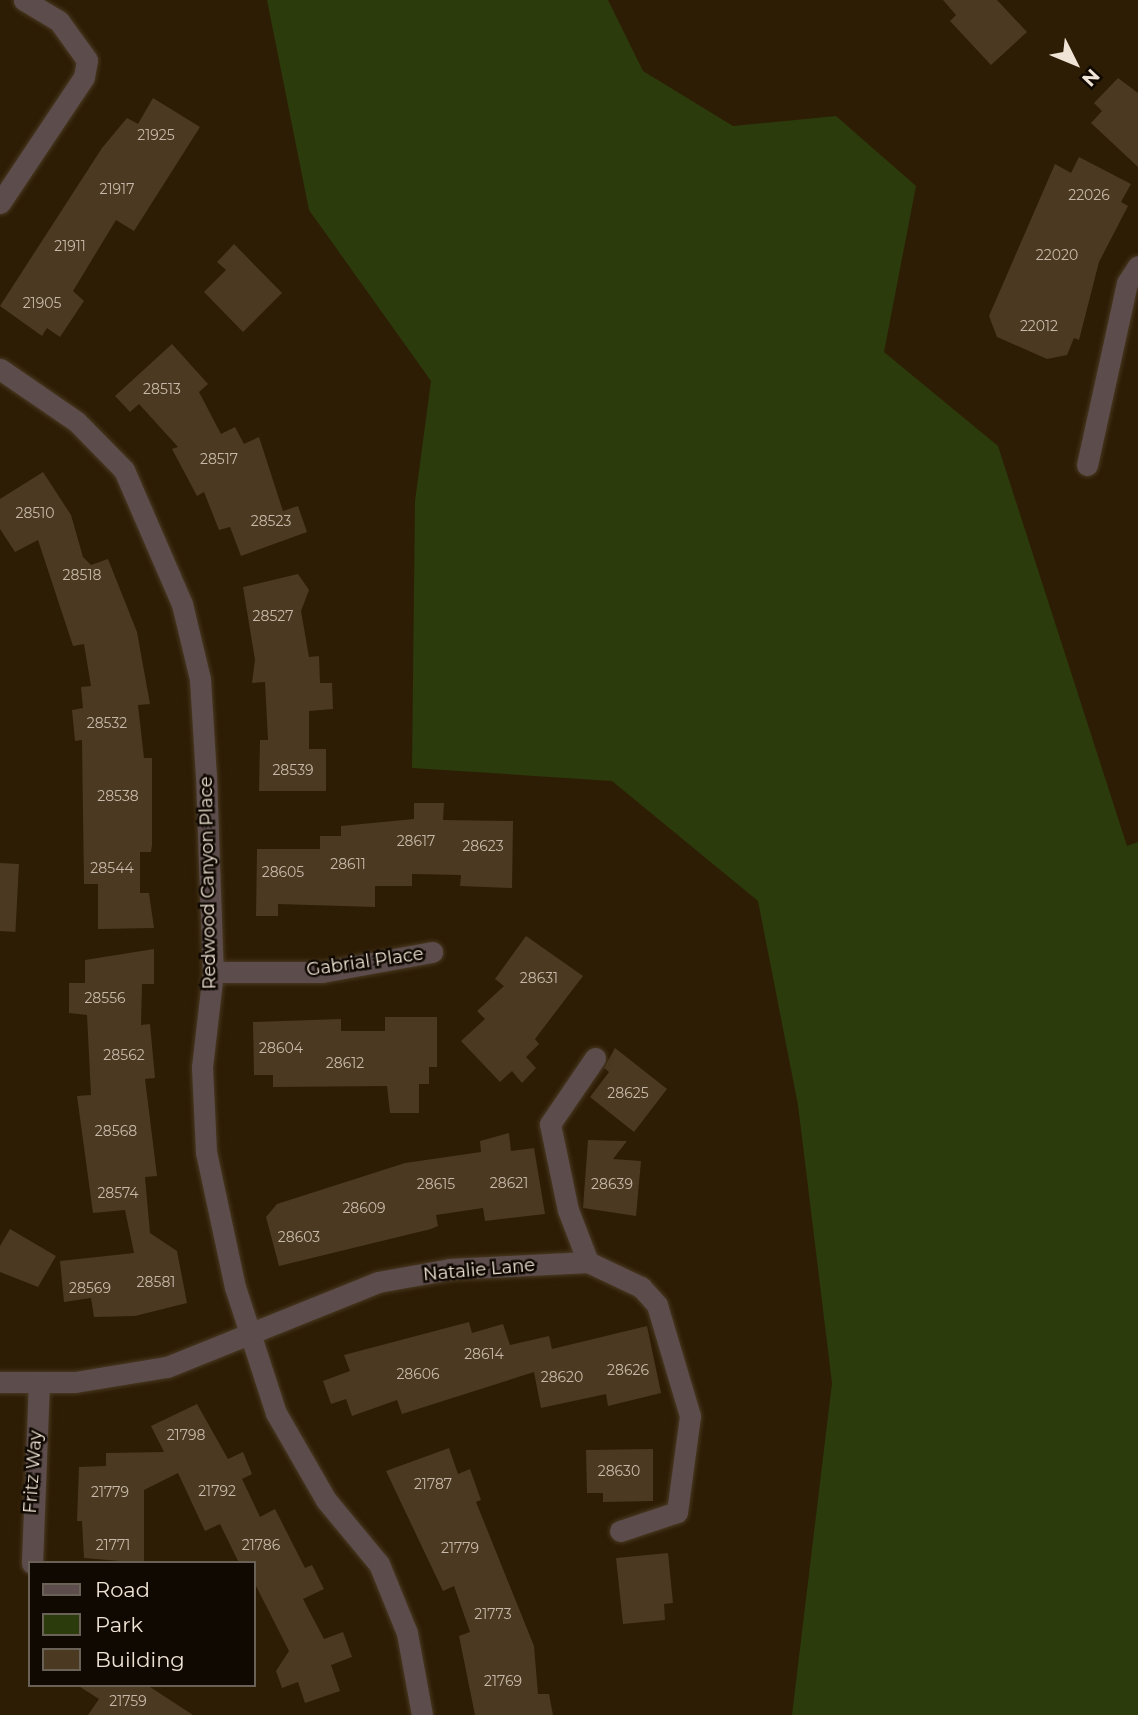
<!DOCTYPE html>
<style>
body{margin:0}
#map{position:relative;width:1138px;height:1715px;overflow:hidden;background:#2e1d05;font-family:Montserrat,sans-serif}
div>[style]{position:absolute}
.green>*{inset:0;background:#2b3b0c}
.building>*{inset:0;background:#4b3921;transform-origin:0 0}
.roads{filter:drop-shadow(0 0 2px #493922) drop-shadow(0 0 2px #493922)}
.minor>*{height:21px;margin:-10.5px;padding:0 10.5px;transform-origin:10.5px;border-radius:10.5px;background:#5c4d4c}
span{translate:-50% -50%;white-space:nowrap;text-align:center;line-height:1.15;-webkit-text-stroke:5px #100902;paint-order:stroke}
.number-label{font-size:14px;color:#c7b9a9}
.number-label span{-webkit-text-stroke-width:0}
.street-label{font-size:18px;color:#f0e4d6}
.legend{position:absolute;left:28px;top:1561px;width:228px;height:126px;box-sizing:border-box;background:#100902;border:2px solid #6a6157;margin:0;padding:9px 12px;list-style:none;font-size:21px;color:#f0e4d6}
.legend li{display:flex;align-items:center;gap:14px;height:35px}
.legend b{width:35px;border:2px solid #6a6157}
.north{position:absolute;left:1040px;top:28px;width:70px;height:70px;-webkit-text-stroke:5px #100902;paint-order:stroke;rotate:133deg;font-size:19px;font-weight:700;line-height:28px;text-align:center;color:#f0e4d6}
.north::after{content:'';display:block;margin:auto;width:24px;height:32px;background:#f0e4d6;clip-path:polygon(50% 0,100% 100%,50% 72%,0 100%)}
</style>
<div id="map">
<div class="green">
<div style="clip-path:polygon(267px 0,608px 0,643px 71px,733px 126px,836px 116px,916px 186px,884px 352px,998px 446px,1127px 846px,1138px 842px,1138px 1715px,792px 1715px,832px 1383px,798px 1105px,758px 901px,612px 781px,412px 768px,415px 501px,431px 381px,309px 210px)"></div>
</div>
<div class="building">
<div style="clip-path:polygon(943px 0,997px 0,1027px 32px,991px 65px,950px 21px,956px 15px)"></div>
<div style="clip-path:polygon(1118px 78px,1138px 93px,1138px 167px,1091px 123px,1102px 111px,1094px 103px)"></div>
<div style="clip-path:polygon(153px 98px,200px 127px,134px 231px,116px 220px,73px 291px,84px 301px,60px 337px,47px 328px,42px 336px,0 306px,102px 148px,127px 118px,138px 124px)"></div>
<div style="clip-path:polygon(1079px 157px,1131px 184px,1121px 202px,1128px 206px,1099px 262px,1079px 340px,1074px 338px,1067px 355px,1047px 359px,997px 337px,989px 316px,1055px 164px,1071px 173px)"></div>
<div style="clip-path:polygon(234px 244px,282px 293px,243px 332px,204px 292px,226px 270px,217px 262px)"></div>
<div style="clip-path:polygon(172px 344px,208px 384px,199px 392px,221px 434px,235px 427px,244px 444px,259px 437px,283px 511px,298px 506px,307px 532px,241px 556px,230px 527px,219px 530px,204px 492px,197px 496px,172px 449px,178px 447px,139px 404px,130px 412px,115px 396px)"></div>
<div style="clip-path:polygon(43px 472px,71px 515px,83px 557px,91px 565px,108px 559px,137px 632px,150px 704px,138px 705px,144px 758px,152px 758px,152px 845px,151px 852px,140px 852px,140px 893px,149px 893px,154px 928px,98px 929px,98px 884px,84px 884px,82px 740px,75px 741px,72px 710px,83px 708px,81px 687px,91px 686px,84px 644px,73px 646px,38px 540px,15px 552px,0 529px,0 499px)"></div>
<div style="clip-path:polygon(298px 574px,309px 590px,301px 611px,309px 657px,319px 656px,320px 683px,332px 683px,333px 709px,309px 711px,309px 749px,326px 749px,326px 791px,259px 791px,260px 740px,268px 740px,265px 682px,252px 683px,255px 660px,243px 587px)"></div>
<div style="clip-path:polygon(414px 803px,444px 803px,443px 820px,513px 821px,512px 888px,460px 886px,461px 875px,412px 874px,412px 886px,375px 886px,375px 907px,278px 904px,278px 916px,256px 916px,257px 849px,320px 849px,320px 836px,341px 836px,341px 826px,414px 819px)"></div>
<div style="left:0;top:863px;width:19px;height:68px;rotate:3deg"></div>
<div style="clip-path:polygon(526px 936px,583px 976px,535px 1039px,539px 1044px,526px 1057px,536px 1068px,522px 1083px,512px 1071px,500px 1082px,461px 1041px,485px 1019px,477px 1011px,504px 986px,495px 979px)"></div>
<div style="clip-path:polygon(154px 949px,154px 984px,142px 984px,141px 1025px,150px 1024px,155px 1078px,145px 1079px,157px 1176px,145px 1177px,150px 1233px,177px 1251px,187px 1303px,135px 1316px,94px 1317px,91px 1298px,64px 1302px,60px 1261px,134px 1253px,125px 1210px,93px 1213px,77px 1096px,91px 1095px,87px 1015px,69px 1013px,69px 983px,85px 983px,85px 960px)"></div>
<div style="clip-path:polygon(385px 1017px,437px 1017px,437px 1067px,429px 1067px,429px 1084px,419px 1084px,419px 1113px,390px 1113px,387px 1086px,273px 1087px,273px 1075px,254px 1075px,253px 1022px,341px 1019px,341px 1031px,385px 1031px)"></div>
<div style="clip-path:polygon(615px 1048px,667px 1089px,634px 1132px,590px 1097px,609px 1072px,604px 1068px)"></div>
<div style="clip-path:polygon(509px 1133px,511px 1151px,534px 1148px,545px 1214px,485px 1221px,483px 1208px,436px 1215px,438px 1226px,431px 1229px,279px 1266px,266px 1217px,277px 1204px,405px 1163px,481px 1152px,480px 1141px)"></div>
<div style="clip-path:polygon(588px 1140px,627px 1141px,613px 1159px,641px 1161px,636px 1216px,583px 1208px)"></div>
<div style="clip-path:polygon(10px 1229px,56px 1256px,38px 1287px,0 1272px,0 1246px)"></div>
<div style="clip-path:polygon(469px 1322px,472px 1333px,503px 1324px,510px 1345px,549px 1336px,552px 1349px,647px 1326px,661px 1393px,608px 1406px,606px 1394px,541px 1408px,534px 1372px,402px 1414px,397px 1400px,352px 1416px,346px 1399px,331px 1404px,323px 1381px,350px 1371px,344px 1355px)"></div>
<div style="clip-path:polygon(197px 1404px,228px 1459px,243px 1452px,252px 1474px,242px 1479px,260px 1517px,275px 1509px,305px 1568px,312px 1565px,324px 1589px,303px 1599px,324px 1639px,343px 1632px,352px 1657px,331px 1665px,340px 1691px,305px 1703px,298px 1682px,282px 1688px,276px 1671px,289px 1651px,254px 1582px,254px 1563px,239px 1563px,220px 1524px,205px 1531px,178px 1473px,144px 1490px,144px 1563px,84px 1558px,82px 1521px,77px 1521px,79px 1467px,106px 1466px,106px 1453px,164px 1452px,151px 1426px)"></div>
<div style="clip-path:polygon(449px 1448px,458px 1474px,470px 1469px,481px 1500px,476px 1502px,534px 1646px,538px 1694px,549px 1694px,553px 1715px,475px 1715px,459px 1636px,470px 1632px,454px 1586px,443px 1591px,386px 1471px)"></div>
<div style="clip-path:polygon(653px 1449px,653px 1501px,603px 1502px,603px 1493px,587px 1493px,586px 1450px)"></div>
<div style="clip-path:polygon(668px 1553px,673px 1603px,664px 1604px,665px 1620px,623px 1624px,616px 1558px)"></div>
<div style="clip-path:polygon(77px 1685px,147px 1685px,193px 1715px,88px 1715px,99px 1699px)"></div>
</div>
<div class="roads">
<div class="minor">
<div style="left:0;top:203px;width:151px;rotate:-56.3deg"></div>
<div style="left:84px;top:77px;width:17px;rotate:-80deg"></div>
<div style="left:87px;top:60px;width:48px;rotate:-125.7deg"></div>
<div style="left:59px;top:21px;width:41px;rotate:-149deg"></div>
<div style="left:0;top:369px;width:93px;rotate:34.5deg"></div>
<div style="left:77px;top:422px;width:67px;rotate:45.6deg"></div>
<div style="left:124px;top:470px;width:146px;rotate:66.6deg"></div>
<div style="left:182px;top:604px;width:77px;rotate:76.5deg"></div>
<div style="left:200px;top:679px;width:97px;rotate:86.5deg"></div>
<div style="left:206px;top:776px;width:196px;rotate:88deg"></div>
<div style="left:213px;top:972px;width:96px;rotate:96.6deg"></div>
<div style="left:202px;top:1067px;width:85px;rotate:87.3deg"></div>
<div style="left:206px;top:1152px;width:138px;rotate:77.9deg"></div>
<div style="left:235px;top:1287px;width:133px;rotate:72deg"></div>
<div style="left:276px;top:1413px;width:100px;rotate:60.1deg"></div>
<div style="left:326px;top:1500px;width:83px;rotate:50.4deg"></div>
<div style="left:379px;top:1564px;width:74px;rotate:67.9deg"></div>
<div style="left:407px;top:1633px;width:83px;rotate:79.6deg"></div>
<div style="left:1087px;top:465px;width:186px;rotate:-77.6deg"></div>
<div style="left:1127px;top:283px;width:20px;rotate:-57deg"></div>
<div style="left:213px;top:972px;width:109px"></div>
<div style="left:322px;top:972px;width:112px;rotate:-10.3deg"></div>
<div style="left:595px;top:1058px;width:80px;rotate:124.3deg"></div>
<div style="left:550px;top:1124px;width:88px;rotate:78.2deg"></div>
<div style="left:568px;top:1210px;width:56px;rotate:69deg"></div>
<div style="left:588px;top:1262px;width:59px;rotate:25.3deg"></div>
<div style="left:641px;top:1287px;width:24px;rotate:48deg"></div>
<div style="left:657px;top:1305px;width:116px;rotate:73.4deg"></div>
<div style="left:690px;top:1416px;width:97px;rotate:97.7deg"></div>
<div style="left:677px;top:1512px;width:60px;rotate:161.6deg"></div>
<div style="left:0;top:1382px;width:75px"></div>
<div style="left:75px;top:1382px;width:93px;rotate:-9.3deg"></div>
<div style="left:167px;top:1367px;width:227px;rotate:-21.9deg"></div>
<div style="left:378px;top:1282px;width:73px;rotate:-10.2deg"></div>
<div style="left:450px;top:1269px;width:138px;rotate:-2.9deg"></div>
<div style="left:32px;top:1563px;width:181px;rotate:-87.8deg"></div>
</div>
</div>
<div class="number-label">
<span style="left:156px;top:135px">21925</span>
<span style="left:117px;top:189px">21917</span>
<span style="left:1089px;top:195px">22026</span>
<span style="left:70px;top:246px">21911</span>
<span style="left:1057px;top:255px">22020</span>
<span style="left:42px;top:303px">21905</span>
<span style="left:1039px;top:326px">22012</span>
<span style="left:162px;top:389px">28513</span>
<span style="left:219px;top:459px">28517</span>
<span style="left:35px;top:513px">28510</span>
<span style="left:271px;top:521px">28523</span>
<span style="left:82px;top:575px">28518</span>
<span style="left:273px;top:616px">28527</span>
<span style="left:107px;top:723px">28532</span>
<span style="left:293px;top:770px">28539</span>
<span style="left:118px;top:796px">28538</span>
<span style="left:416px;top:841px">28617</span>
<span style="left:483px;top:846px">28623</span>
<span style="left:348px;top:864px">28611</span>
<span style="left:112px;top:868px">28544</span>
<span style="left:283px;top:872px">28605</span>
<span style="left:539px;top:978px">28631</span>
<span style="left:105px;top:998px">28556</span>
<span style="left:281px;top:1048px">28604</span>
<span style="left:124px;top:1055px">28562</span>
<span style="left:345px;top:1063px">28612</span>
<span style="left:628px;top:1093px">28625</span>
<span style="left:116px;top:1131px">28568</span>
<span style="left:509px;top:1183px">28621</span>
<span style="left:436px;top:1184px">28615</span>
<span style="left:612px;top:1184px">28639</span>
<span style="left:118px;top:1193px">28574</span>
<span style="left:364px;top:1208px">28609</span>
<span style="left:299px;top:1237px">28603</span>
<span style="left:156px;top:1282px">28581</span>
<span style="left:90px;top:1288px">28569</span>
<span style="left:484px;top:1354px">28614</span>
<span style="left:628px;top:1370px">28626</span>
<span style="left:418px;top:1374px">28606</span>
<span style="left:562px;top:1377px">28620</span>
<span style="left:186px;top:1435px">21798</span>
<span style="left:619px;top:1471px">28630</span>
<span style="left:433px;top:1484px">21787</span>
<span style="left:217px;top:1491px">21792</span>
<span style="left:110px;top:1492px">21779</span>
<span style="left:113px;top:1545px">21771</span>
<span style="left:261px;top:1545px">21786</span>
<span style="left:460px;top:1548px">21779</span>
<span style="left:493px;top:1614px">21773</span>
<span style="left:503px;top:1681px">21769</span>
<span style="left:128px;top:1701px">21759</span>
</div>
<div class="street-label">
<span style="left:208px;top:883px;rotate:-91deg">Redwood Canyon Place</span>
<span style="left:365px;top:962px;rotate:-8deg">Gabrial Place</span>
<span style="left:479px;top:1270px;rotate:-5deg">Natalie Lane</span>
<span style="left:33px;top:1472px;rotate:-86deg">Fritz Way</span>
</div>
<ul class="legend">
<li><b style="height:9px;background:#5c4d4c"></b>Road</li>
<li><b style="height:19px;background:#2b3b0c"></b>Park</li>
<li><b style="height:19px;background:#4b3921"></b>Building</li>
</ul>
<div class="north">N</div>
</div>
